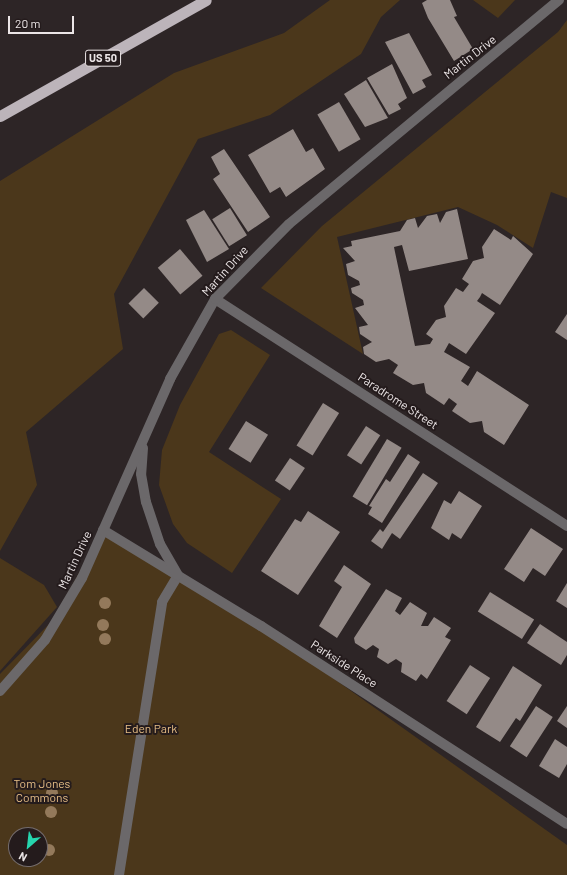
<!DOCTYPE html>
<style>
body{margin:0}
#map{position:relative;width:567px;height:875px;overflow:hidden;background:#2d2526;font-family:Barlow,sans-serif}
div>[style]{position:absolute}
.green>*{inset:0;background:#4b371b}
.building>*{inset:0;background:#948a87;transform-origin:0 0}
.service>*{height:10px;margin:-5px;padding:0 5px;transform-origin:5px;border-radius:5px;background:#6b686a}
.minor>*{height:10px;margin:-5px;padding:0 5px;transform-origin:5px;border-radius:5px;background:#6b686a}
.tertiary>*{height:10px;margin:-5px;padding:0 5px;transform-origin:5px;border-radius:5px;background:#6b686a}
.trunk>*{height:11px;margin:-5.5px;padding:0 5.5px;transform-origin:5.5px;border-radius:5.5px;background:#bcb4ba}
.trees>*{width:12px;height:12px;margin:-6px;border-radius:50%;background:#93795b}
span{translate:-50% -50%;white-space:nowrap;text-align:center;line-height:1.15;-webkit-text-stroke:4px #241b1c;paint-order:stroke}
.shield-label span{padding:1px 3px;background:#241b1c;border:1px solid;border-radius:3px;-webkit-text-stroke-width:0}
.shield-label{font-size:11px;color:#ece6e7;font-weight:700}
.street-label{font-size:12px;color:#ece6e7}
.park-label{font-size:12px;color:#e7be86}
.north{position:absolute;left:8px;top:827px;width:40px;height:40px;box-sizing:border-box;background:#241b1c;border:1px solid #746c6d;border-radius:50%;rotate:208deg;font-size:11px;font-weight:700;line-height:16px;text-align:center;color:#ece6e7}
.north::after{content:'';display:block;margin:auto;width:14px;height:18px;background:#26d5ae;clip-path:polygon(50% 0,100% 100%,50% 72%,0 100%)}
.scale{position:absolute;left:8px;top:16px;width:66px;height:18px;box-sizing:border-box;border:2px solid #ece6e7;border-top:0;padding-left:5px;font-size:12px;line-height:14px;white-space:nowrap;color:#ece6e7;-webkit-text-stroke:3px #241b1c;paint-order:stroke}
</style>
<div id="map">
<div class="green">
<div style="clip-path:polygon(330px 0,400px 0,381px 17px,361px 54px,270px 115px,198px 139px,114px 294px,123px 349px,26px 432px,37px 485px,0 551px,0 181px,174px 73px,284px 33px)"></div>
<div style="clip-path:polygon(473px 0,515px 0,498px 18px)"></div>
<div style="clip-path:polygon(567px 20px,567px 198px,551px 192px,533px 248px,497px 225px,458px 207px,337px 237px,363px 354px,261px 288px,322px 226px,558px 32px)"></div>
<div style="clip-path:polygon(231px 330px,270px 355px,209px 452px,281px 499px,232px 573px,187px 543px,173px 524px,159px 485px,162px 450px,180px 405px,219px 334px)"></div>
<div style="clip-path:polygon(evenodd,103px 530px,246px 616px,567px 845px,567px 875px,0 875px,0 674px,52px 621px,103px 530px,16px 835px,40px 835px,40px 859px,16px 859px,16px 835px)"></div>
<div style="clip-path:polygon(0 558px,44px 585px,57px 607px,0 671px)"></div>
</div>
<div class="building">
<div style="clip-path:polygon(427px 0,450px 0,457px 16px,454px 17px,473px 49px,454px 61px,428px 18px,422px 3px)"></div>
<div style="clip-path:polygon(409px 33px,432px 75px,422px 80px,426px 87px,413px 94px,385px 42px)"></div>
<div style="clip-path:polygon(392px 64px,407px 98px,398px 104px,401px 109px,389px 115px,367px 78px)"></div>
<div style="clip-path:polygon(366px 80px,388px 118px,365px 127px,344px 94px)"></div>
<div style="left:339px;top:102px;width:43px;height:25px;rotate:60deg"></div>
<div style="clip-path:polygon(293px 129px,306px 152px,313px 148px,325px 169px,286px 197px,280px 187px,270px 193px,248px 155px)"></div>
<div style="clip-path:polygon(224px 149px,270px 217px,248px 232px,213px 179px,220px 174px,211px 157px)"></div>
<div style="left:230px;top:208px;width:32px;height:21px;rotate:58deg"></div>
<div style="clip-path:polygon(457px 209px,468px 259px,409px 271px,402px 245px,394px 247px,395px 252px,415px 346px,430px 344px,433px 339px,426px 334px,436px 320px,446px 317px,444px 306px,456px 288px,463px 292px,469px 284px,462px 279px,473px 261px,484px 258px,482px 247px,494px 229px,511px 240px,513px 236px,533px 254px,500px 305px,482px 293px,480px 297px,477px 301px,495px 313px,466px 354px,449px 343px,444px 352px,470px 367px,461px 381px,468px 386px,477px 371px,529px 405px,504px 445px,484px 432px,482px 421px,470px 423px,452px 411px,457px 404px,449px 398px,444px 405px,426px 393px,424px 383px,413px 385px,393px 373px,398px 365px,389px 359px,376px 362px,364px 354px,363px 347px,372px 342px,360px 334px,359px 327px,368px 325px,355px 308px,364px 305px,363px 300px,352px 293px,351px 288px,360px 285px,359px 281px,348px 275px,346px 264px,355px 261px,343px 248px,352px 246px,351px 241px,400px 231px,407px 220px,415px 218px,418px 228px,427px 216px,437px 214px,440px 223px,446px 212px)"></div>
<div style="clip-path:polygon(204px 210px,229px 249px,207px 262px,186px 220px)"></div>
<div style="left:180px;top:249px;width:35px;height:29px;rotate:50deg"></div>
<div style="left:144px;top:288px;width:21px;height:22px;rotate:45deg"></div>
<div style="clip-path:polygon(567px 314px,567px 340px,555px 332px)"></div>
<div style="left:323px;top:403px;width:19px;height:50px;rotate:32deg"></div>
<div style="left:246px;top:421px;width:26px;height:33px;rotate:32deg"></div>
<div style="left:366px;top:426px;width:17px;height:35px;rotate:33deg"></div>
<div style="left:387px;top:439px;width:17px;height:67px;rotate:31deg"></div>
<div style="clip-path:polygon(408px 454px,420px 462px,382px 523px,368px 514px,372px 507px,369px 506px,386px 479px,390px 482px)"></div>
<div style="left:290px;top:458px;width:18px;height:27px;rotate:34deg"></div>
<div style="clip-path:polygon(423px 473px,438px 483px,400px 539px,392px 533px,382px 549px,371px 541px,380px 529px,383px 532px)"></div>
<div style="clip-path:polygon(459px 491px,482px 506px,461px 539px,452px 533px,449px 540px,431px 528px,444px 500px,451px 504px)"></div>
<div style="clip-path:polygon(308px 511px,340px 532px,298px 595px,261px 571px,295px 519px,301px 522px)"></div>
<div style="clip-path:polygon(531px 528px,563px 549px,545px 576px,533px 568px,524px 582px,504px 569px)"></div>
<div style="clip-path:polygon(344px 565px,371px 584px,337px 638px,319px 626px,342px 587px,334px 581px)"></div>
<div style="clip-path:polygon(567px 583px,567px 608px,556px 601px)"></div>
<div style="clip-path:polygon(386px 589px,402px 598px,395px 611px,400px 615px,410px 602px,427px 613px,421px 626px,428px 626px,434px 617px,451px 628px,445px 637px,451px 640px,427px 679px,421px 674px,416px 681px,401px 672px,402px 663px,396px 659px,388px 664px,377px 657px,379px 649px,373px 645px,366px 650px,355px 643px,354px 638px)"></div>
<div style="left:490px;top:592px;width:52px;height:23px;rotate:32deg"></div>
<div style="clip-path:polygon(540px 624px,567px 642px,567px 655px,561px 665px,527px 643px)"></div>
<div style="left:470px;top:665px;width:24px;height:43px;rotate:33deg"></div>
<div style="clip-path:polygon(513px 666px,542px 685px,520px 721px,516px 718px,500px 742px,476px 727px)"></div>
<div style="left:536px;top:706px;width:20px;height:48px;rotate:33deg"></div>
<div style="clip-path:polygon(567px 706px,567px 728px,557px 721px)"></div>
<div style="clip-path:polygon(555px 739px,567px 747px,567px 764px,559px 778px,539px 766px)"></div>
</div>
<div class="service">
<div style="left:119px;top:875px;width:276px;rotate:-81deg"></div>
<div style="left:162px;top:602px;width:31px;rotate:-59deg"></div>
</div>
<div class="minor">
<div style="left:215px;top:299px;width:419px;rotate:32.8deg"></div>
<div style="left:103px;top:530px;width:185px;rotate:31.3deg"></div>
<div style="left:261px;top:626px;width:364px;rotate:32.9deg"></div>
</div>
<div class="tertiary">
<div style="left:143px;top:448px;width:26px;rotate:94deg"></div>
<div style="left:141px;top:474px;width:28px;rotate:80deg"></div>
<div style="left:146px;top:502px;width:44px;rotate:71.6deg"></div>
<div style="left:160px;top:544px;width:36px;rotate:60deg"></div>
<div style="left:0;top:691px;width:68px;rotate:-48.6deg"></div>
<div style="left:45px;top:640px;width:72px;rotate:-59.2deg"></div>
<div style="left:82px;top:578px;width:218px;rotate:-66.1deg"></div>
<div style="left:170px;top:379px;width:92px;rotate:-60.6deg"></div>
<div style="left:215px;top:299px;width:105px;rotate:-45.4deg"></div>
<div style="left:289px;top:224px;width:351px;rotate:-39.7deg"></div>
</div>
<div class="trunk">
<div style="left:0;top:116px;width:236px;rotate:-29.4deg"></div>
</div>
<div class="trees">
<div style="left:105px;top:603px"></div>
<div style="left:103px;top:625px"></div>
<div style="left:105px;top:639px"></div>
<div style="left:52px;top:793px"></div>
<div style="left:51px;top:812px"></div>
<div style="left:49px;top:850px"></div>
</div>
<div class="shield-label">
<span style="left:103px;top:58px">US 50</span>
</div>
<div class="street-label">
<span style="left:470px;top:57px;rotate:-38deg">Martin Drive</span>
<span style="left:225px;top:271px;rotate:-48deg">Martin Drive</span>
<span style="left:398px;top:401px;rotate:33deg">Paradrome Street</span>
<span style="left:75px;top:560px;rotate:-65deg">Martin Drive</span>
<span style="left:344px;top:664px;rotate:33deg">Parkside Place</span>
</div>
<div class="park-label">
<span style="left:151px;top:729px">Eden Park</span>
<span style="left:42px;top:791px">Tom Jones<br>Commons</span>
</div>
<div class="north">N</div>
<div class="scale">20 m</div>
</div>
